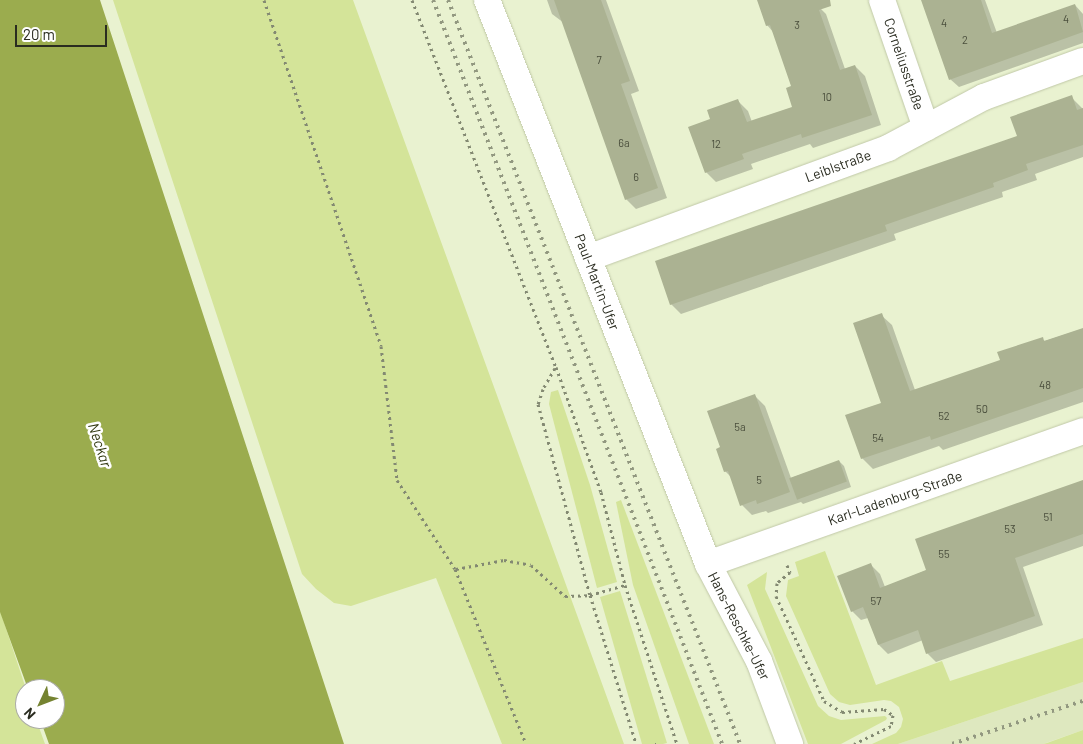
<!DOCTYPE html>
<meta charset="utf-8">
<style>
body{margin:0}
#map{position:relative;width:1083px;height:744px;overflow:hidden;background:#e9f2d0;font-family:Barlow,sans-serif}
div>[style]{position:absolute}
.built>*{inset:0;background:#dee8bf}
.green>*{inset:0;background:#d4e499}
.water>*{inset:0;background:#9bac4e}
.shadow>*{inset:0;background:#0003}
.building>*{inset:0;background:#abb292;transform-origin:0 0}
.path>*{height:3px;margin-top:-1.5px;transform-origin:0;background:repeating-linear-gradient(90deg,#838972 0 2.5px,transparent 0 6.5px)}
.roads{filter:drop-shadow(0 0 1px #c0c8a7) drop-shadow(0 0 1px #c0c8a7)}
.street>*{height:26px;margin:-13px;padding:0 13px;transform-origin:13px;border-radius:13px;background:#fff}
.rail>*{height:4px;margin-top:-2px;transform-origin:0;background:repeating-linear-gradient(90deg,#929880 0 2.5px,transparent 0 7.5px)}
span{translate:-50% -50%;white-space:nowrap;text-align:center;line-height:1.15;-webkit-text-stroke:5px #fff;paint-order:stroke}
.number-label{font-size:11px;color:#4a4e3c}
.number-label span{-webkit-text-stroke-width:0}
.street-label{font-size:14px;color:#2a2c20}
.water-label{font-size:15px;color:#333a12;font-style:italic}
.north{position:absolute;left:15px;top:679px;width:50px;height:50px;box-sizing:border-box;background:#fff;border:1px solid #aaaba6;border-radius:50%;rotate:227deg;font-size:14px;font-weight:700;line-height:20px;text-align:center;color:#2a2c20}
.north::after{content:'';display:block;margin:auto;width:18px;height:22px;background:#758331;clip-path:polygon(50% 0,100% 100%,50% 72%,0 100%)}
.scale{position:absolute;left:15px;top:25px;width:92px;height:22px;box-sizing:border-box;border:2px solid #2a2c20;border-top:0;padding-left:6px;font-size:15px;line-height:18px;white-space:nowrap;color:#2a2c20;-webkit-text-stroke:4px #fff;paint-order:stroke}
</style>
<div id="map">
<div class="built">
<div style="clip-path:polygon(1083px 682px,1083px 730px,1043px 744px,898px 744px)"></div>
</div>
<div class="green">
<div style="clip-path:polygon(113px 0,353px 0,624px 744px,502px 744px,436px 578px,351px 606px,334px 603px,316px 589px,302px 574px)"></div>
<div style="clip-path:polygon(558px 390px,590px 485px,617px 582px,597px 588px,549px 404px,551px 392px)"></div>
<div style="clip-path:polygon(621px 500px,714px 744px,689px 744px,633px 585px,616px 502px)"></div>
<div style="clip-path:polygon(825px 551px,876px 685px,942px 661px,950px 681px,1083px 638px,1083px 682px,898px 744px,872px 744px,896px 733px,901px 727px,903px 719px,899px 707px,891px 701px,884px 700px,850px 705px,839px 702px,830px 694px,786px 596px,788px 580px,799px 576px,795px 562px)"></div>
<div style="clip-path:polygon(767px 572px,765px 589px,818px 706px,829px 716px,841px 720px,885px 716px,887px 718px,886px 720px,841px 744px,808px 744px,747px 585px)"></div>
<div style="clip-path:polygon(620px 591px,667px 743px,663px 744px,642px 744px,600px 597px)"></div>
<div style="clip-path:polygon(0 610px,26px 689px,25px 719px,36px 719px,45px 744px,0 744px)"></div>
<div style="clip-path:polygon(1083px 730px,1083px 744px,1043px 744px,1047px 743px)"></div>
</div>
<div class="water">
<div style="clip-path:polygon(0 0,100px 0,344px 744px,49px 744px,40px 719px,55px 719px,55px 689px,28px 689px,0 612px)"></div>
</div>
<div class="shadow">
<div style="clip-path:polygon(547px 0,606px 0,639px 91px,631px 94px,667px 198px,636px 209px,626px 199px,564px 23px,552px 14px)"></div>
<div style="clip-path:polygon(759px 0,817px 0,820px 8px,826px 14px,845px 69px,855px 66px,865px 76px,881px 125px,813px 148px,810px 144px,751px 164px,753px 169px,716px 182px,706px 172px,712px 119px,738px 101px,748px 111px,752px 122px,794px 108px,793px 87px,774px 33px,767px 25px)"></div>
<div style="clip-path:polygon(923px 0,985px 0,997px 33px,1075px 5px,1083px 14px,1083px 43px,959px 87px,950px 79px)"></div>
<div style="clip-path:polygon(1071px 97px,1083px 109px,1083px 157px,1035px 174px,1037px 180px,1002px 192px,1003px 197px,894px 234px,896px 240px,681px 314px,671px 304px,1018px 137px)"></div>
<div style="clip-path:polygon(881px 315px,892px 325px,915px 390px,1002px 361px,1042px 339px,1045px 341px,1083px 329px,1083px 402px,943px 450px,939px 446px,873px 469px,862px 458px,882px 404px)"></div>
<div style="clip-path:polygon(755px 396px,765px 406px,791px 478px,839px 461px,844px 466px,851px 487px,803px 504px,801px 502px,768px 513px,766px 511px,752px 515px,742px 505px,732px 478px,725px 471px,721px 448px)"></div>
<div style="clip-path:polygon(1083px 482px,1083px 546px,1023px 567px,1043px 625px,936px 662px,927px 653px,923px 640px,888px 654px,879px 645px,868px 618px,861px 620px,852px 611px,871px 565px,880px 574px,885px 587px,927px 570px)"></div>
</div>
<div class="building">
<div style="clip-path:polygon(554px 0,601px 0,630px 81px,621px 84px,658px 188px,625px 200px)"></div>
<div style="clip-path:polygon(757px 0,830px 0,831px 6px,819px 10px,840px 70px,855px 65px,872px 115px,802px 138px,801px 134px,742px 154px,744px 159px,705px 173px,688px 127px,710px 119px,707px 110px,738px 99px,747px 122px,792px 107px,786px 88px,791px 86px,770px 25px,766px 26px)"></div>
<div style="clip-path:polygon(921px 0,981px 0,992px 33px,1075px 4px,1083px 32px,949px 80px)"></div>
<div style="clip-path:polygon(1072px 95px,1077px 110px,1083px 108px,1083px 145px,1026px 164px,1028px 170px,993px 183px,994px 187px,885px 225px,887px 231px,670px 305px,655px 261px,1017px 136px,1010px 117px)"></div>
<div style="clip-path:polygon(882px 313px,910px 391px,1000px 360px,997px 352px,1043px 337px,1044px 341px,1083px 328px,1083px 388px,931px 440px,930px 436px,861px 459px,845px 415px,881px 403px,853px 323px)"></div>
<div style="clip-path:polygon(755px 394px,790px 492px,757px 504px,756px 500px,740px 506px,728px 471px,724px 472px,716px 449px,720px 447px,707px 411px)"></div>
<div style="left:839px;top:460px;width:23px;height:53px;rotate:70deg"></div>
<div style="clip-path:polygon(1083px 480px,1083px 534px,1015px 558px,1035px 616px,926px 654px,918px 630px,878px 645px,863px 607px,851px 612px,837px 576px,871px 563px,880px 588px,926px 570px,915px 539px)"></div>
</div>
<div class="path">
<div style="left:264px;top:0;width:365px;rotate:71.3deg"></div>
<div style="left:381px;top:346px;width:135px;rotate:83.2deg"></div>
<div style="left:397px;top:480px;width:106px;rotate:56.9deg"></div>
<div style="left:455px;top:569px;width:189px;rotate:67.9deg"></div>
<div style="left:412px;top:0;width:394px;rotate:68.6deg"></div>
<div style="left:556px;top:367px;width:133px;rotate:70.2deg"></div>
<div style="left:601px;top:492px;width:96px;rotate:75.5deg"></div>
<div style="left:625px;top:585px;width:167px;rotate:71.9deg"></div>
<div style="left:555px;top:368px;width:24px;rotate:120deg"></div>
<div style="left:543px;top:389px;width:16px;rotate:108deg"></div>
<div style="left:538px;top:404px;width:198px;rotate:74.8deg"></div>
<div style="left:590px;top:595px;width:156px;rotate:72.8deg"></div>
<div style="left:787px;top:565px;width:8px;rotate:67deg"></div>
<div style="left:790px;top:572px;width:17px;rotate:140deg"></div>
<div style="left:777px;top:583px;width:13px;rotate:94deg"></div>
<div style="left:776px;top:596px;width:115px;rotate:65.4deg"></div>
<div style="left:824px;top:701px;width:21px;rotate:31deg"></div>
<div style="left:842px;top:712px;width:42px;rotate:-4.1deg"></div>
<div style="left:884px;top:709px;width:11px;rotate:34deg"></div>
<div style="left:893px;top:715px;width:11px;rotate:100deg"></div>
<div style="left:891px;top:726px;width:41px;rotate:154.1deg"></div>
<div style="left:456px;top:569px;width:49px;rotate:-10.6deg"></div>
<div style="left:504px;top:560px;width:27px;rotate:10deg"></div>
<div style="left:531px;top:565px;width:46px;rotate:42.4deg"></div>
<div style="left:565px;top:596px;width:25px;rotate:-2deg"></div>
<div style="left:590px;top:595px;width:36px;rotate:-16deg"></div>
<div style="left:655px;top:744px;width:1px"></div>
</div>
<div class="roads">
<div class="street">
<div style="left:487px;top:0;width:606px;rotate:68.6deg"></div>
<div style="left:708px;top:564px;width:110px;rotate:62.3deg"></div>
<div style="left:759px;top:661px;width:89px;rotate:69.5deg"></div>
<div style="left:882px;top:0;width:135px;rotate:71deg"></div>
<div style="left:588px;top:258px;width:320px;rotate:-20.1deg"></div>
<div style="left:888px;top:148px;width:109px;rotate:-28deg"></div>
<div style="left:984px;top:97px;width:105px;rotate:-20deg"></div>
<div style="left:708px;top:564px;width:398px;rotate:-19.5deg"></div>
</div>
</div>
<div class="rail">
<div style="left:433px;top:0;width:798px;rotate:68.77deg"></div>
<div style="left:448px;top:0;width:799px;rotate:68.57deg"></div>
<div style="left:952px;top:744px;width:138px;rotate:-18.2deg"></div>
</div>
<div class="number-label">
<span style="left:1066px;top:19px">4</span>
<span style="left:944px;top:23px">4</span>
<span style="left:797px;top:25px">3</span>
<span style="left:965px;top:40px">2</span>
<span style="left:599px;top:60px">7</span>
<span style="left:827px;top:97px">10</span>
<span style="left:624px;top:143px">6a</span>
<span style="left:716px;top:144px">12</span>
<span style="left:636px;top:177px">6</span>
<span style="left:1045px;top:385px">48</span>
<span style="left:982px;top:409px">50</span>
<span style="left:944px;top:416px">52</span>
<span style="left:740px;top:427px">5a</span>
<span style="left:878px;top:438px">54</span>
<span style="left:759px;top:480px">5</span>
<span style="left:1048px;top:517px">51</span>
<span style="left:1010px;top:529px">53</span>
<span style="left:944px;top:554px">55</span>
<span style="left:876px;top:601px">57</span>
</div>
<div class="street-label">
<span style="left:904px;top:64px;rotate:71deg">Corneliusstraße</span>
<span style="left:838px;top:166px;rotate:-20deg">Leiblstraße</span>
<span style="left:597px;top:282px;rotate:69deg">Paul-Martin-Ufer</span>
<span style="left:895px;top:498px;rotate:-19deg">Karl-Ladenburg-Straße</span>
<span style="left:739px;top:626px;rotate:63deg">Hans-Reschke-Ufer</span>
</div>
<div class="water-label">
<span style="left:100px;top:445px;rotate:72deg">Neckar</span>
</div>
<div class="north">N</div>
<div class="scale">20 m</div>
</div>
